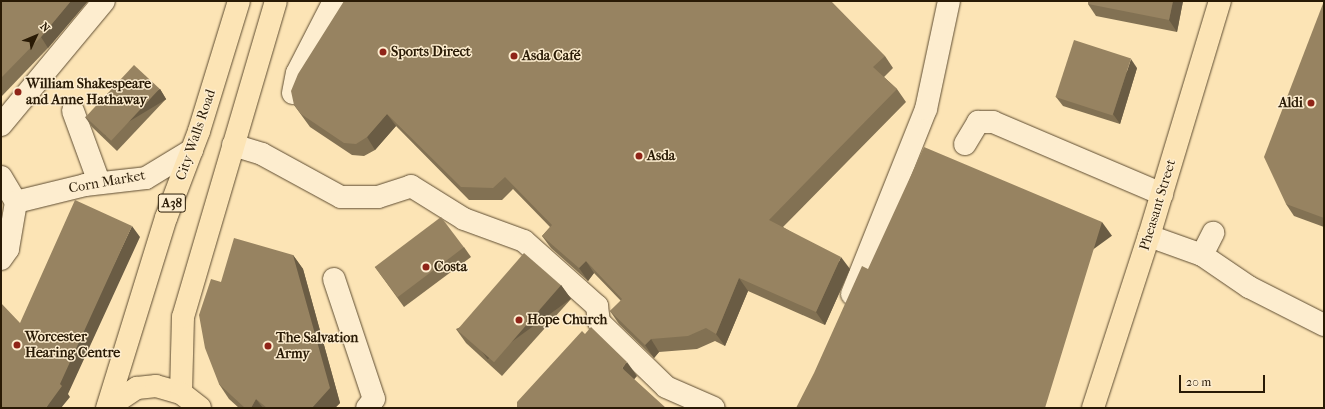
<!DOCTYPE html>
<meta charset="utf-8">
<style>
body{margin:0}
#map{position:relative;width:1325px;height:409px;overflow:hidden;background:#fce4b5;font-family:"IM FELL French Canon",serif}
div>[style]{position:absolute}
.roads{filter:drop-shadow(0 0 1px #5e4c31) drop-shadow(0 0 1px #5e4c31)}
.minor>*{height:22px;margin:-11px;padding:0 11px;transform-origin:11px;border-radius:11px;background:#fdedcf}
.major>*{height:22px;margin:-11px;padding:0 11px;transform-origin:11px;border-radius:11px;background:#fce4b5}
.wall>*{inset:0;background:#827153}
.shaded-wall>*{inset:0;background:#6a5c44;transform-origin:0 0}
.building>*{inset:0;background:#978361;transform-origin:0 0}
.dots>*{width:11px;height:11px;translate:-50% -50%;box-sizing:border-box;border:2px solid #fdedcf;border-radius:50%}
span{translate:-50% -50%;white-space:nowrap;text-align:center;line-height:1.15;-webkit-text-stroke:3px #fdedcf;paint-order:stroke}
.shield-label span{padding:1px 3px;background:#fdedcf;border:1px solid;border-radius:3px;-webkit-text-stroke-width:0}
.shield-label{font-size:13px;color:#291a05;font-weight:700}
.poi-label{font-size:14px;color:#291a05;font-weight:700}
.left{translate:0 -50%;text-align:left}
.right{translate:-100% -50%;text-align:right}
.street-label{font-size:14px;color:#291a05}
.frame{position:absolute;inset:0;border:2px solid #291a05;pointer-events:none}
.north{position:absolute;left:16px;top:16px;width:40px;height:40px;-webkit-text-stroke:3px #fdedcf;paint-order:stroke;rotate:46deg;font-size:11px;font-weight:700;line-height:16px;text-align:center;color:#291a05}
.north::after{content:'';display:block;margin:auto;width:14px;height:18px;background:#291a05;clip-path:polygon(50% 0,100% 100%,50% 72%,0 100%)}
.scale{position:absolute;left:1179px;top:375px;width:86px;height:18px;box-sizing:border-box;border:2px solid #291a05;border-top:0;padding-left:5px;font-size:12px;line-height:14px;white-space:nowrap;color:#291a05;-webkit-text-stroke:3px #fdedcf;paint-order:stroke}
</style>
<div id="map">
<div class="roads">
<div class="minor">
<div style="left:293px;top:93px;width:20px;rotate:-79deg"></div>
<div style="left:297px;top:73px;width:81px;rotate:-62.8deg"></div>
<div style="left:73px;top:111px;width:76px;rotate:69.9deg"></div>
<div style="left:1px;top:125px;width:161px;rotate:-50.3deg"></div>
<div style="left:965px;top:144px;width:26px;rotate:-59deg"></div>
<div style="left:978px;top:122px;width:15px"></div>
<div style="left:993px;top:122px;width:184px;rotate:23.1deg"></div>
<div style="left:233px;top:145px;width:30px;rotate:17deg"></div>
<div style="left:262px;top:154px;width:90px;rotate:28.6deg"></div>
<div style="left:341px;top:197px;width:37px"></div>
<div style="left:378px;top:197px;width:35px;rotate:-18deg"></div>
<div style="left:411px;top:186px;width:62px;rotate:31.9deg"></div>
<div style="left:464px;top:219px;width:64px;rotate:20.1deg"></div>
<div style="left:524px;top:241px;width:98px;rotate:41.7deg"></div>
<div style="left:597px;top:306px;width:16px;rotate:83deg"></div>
<div style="left:599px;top:322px;width:93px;rotate:44.1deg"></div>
<div style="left:666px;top:387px;width:52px;rotate:23.6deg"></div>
<div style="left:1px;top:177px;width:29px;rotate:59deg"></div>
<div style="left:16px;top:202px;width:71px;rotate:-13.8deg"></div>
<div style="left:85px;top:185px;width:61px;rotate:-6.5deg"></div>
<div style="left:146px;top:178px;width:54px;rotate:-31.3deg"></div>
<div style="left:1149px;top:236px;width:56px;rotate:19.7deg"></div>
<div style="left:1202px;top:255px;width:57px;rotate:34.2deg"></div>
<div style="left:1249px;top:287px;width:84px;rotate:26.9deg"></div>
<div style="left:1202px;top:255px;width:25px;rotate:-63deg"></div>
<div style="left:1px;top:259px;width:12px;rotate:-55deg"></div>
<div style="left:8px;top:249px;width:48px;rotate:-80.3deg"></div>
<div style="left:334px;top:279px;width:126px;rotate:71.6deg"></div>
<div style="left:374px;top:399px;width:11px;rotate:128deg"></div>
<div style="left:852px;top:294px;width:199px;rotate:-68.2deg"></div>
<div style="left:926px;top:109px;width:110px;rotate:-78deg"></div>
</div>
<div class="major">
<div style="left:181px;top:393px;width:76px;rotate:-88.5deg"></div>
<div style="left:183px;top:317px;width:329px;rotate:-73.6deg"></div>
<div style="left:108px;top:405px;width:196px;rotate:-72.8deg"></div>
<div style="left:166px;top:218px;width:93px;rotate:-69.2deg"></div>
<div style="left:199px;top:131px;width:136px;rotate:-72.9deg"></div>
<div style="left:107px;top:408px;width:36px;rotate:-34deg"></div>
<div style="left:137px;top:388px;width:19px;rotate:-6deg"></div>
<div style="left:156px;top:386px;width:26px;rotate:16deg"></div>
<div style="left:181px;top:393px;width:24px;rotate:38deg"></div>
<div style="left:1093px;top:408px;width:181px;rotate:-72deg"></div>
<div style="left:1149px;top:236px;width:245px;rotate:-73.2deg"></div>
</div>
</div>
<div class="wall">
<div style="clip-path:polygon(1px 1px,88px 1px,48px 48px,1px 97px)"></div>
<div style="clip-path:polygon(1183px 1px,1177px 32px,1096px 16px,1088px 4px)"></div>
<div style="clip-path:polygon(1324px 1px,1324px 227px,1294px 216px,1286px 204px)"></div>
<div style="clip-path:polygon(885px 56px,893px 68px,884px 77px,897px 89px,906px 102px,783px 227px,850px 269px,825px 325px,748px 291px,725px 346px,715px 341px,697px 349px,659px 352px,654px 358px,619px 324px,610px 311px,621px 301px,594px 273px,588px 281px,551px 248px,542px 236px,550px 227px,513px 189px,502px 200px,469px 200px,396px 126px,375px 150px,364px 156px,352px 155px,310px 127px,294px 105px)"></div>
<div style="clip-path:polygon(1137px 68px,1120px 124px,1063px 106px,1056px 97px)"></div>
<div style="clip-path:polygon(160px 89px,166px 99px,117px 151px,92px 127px,85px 117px)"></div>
<div style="clip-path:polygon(464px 247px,471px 257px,404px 307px,375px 267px)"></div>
<div style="clip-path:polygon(293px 255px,303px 269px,340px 403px,335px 408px,239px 408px,229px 399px,219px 384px,221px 282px)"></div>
<div style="clip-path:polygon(561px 285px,571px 299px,502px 376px,466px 343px,456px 329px)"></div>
</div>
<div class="shaded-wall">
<div style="clip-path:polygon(71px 1px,88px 1px,48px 48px,41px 37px)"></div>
<div style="clip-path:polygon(1173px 1px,1183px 1px,1177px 32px,1169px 20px)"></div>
<div style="clip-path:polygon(1131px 59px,1137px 68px,1120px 124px,1113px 114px)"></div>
<div style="left:160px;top:89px;width:12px;height:71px;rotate:59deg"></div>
<div style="clip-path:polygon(387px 114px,396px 126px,375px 150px,367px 137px)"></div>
<div style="left:1102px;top:222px;width:17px;height:195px;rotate:54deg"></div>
<div style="clip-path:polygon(132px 226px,140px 237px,68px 394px,70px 397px,61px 408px,46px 408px)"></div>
<div style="clip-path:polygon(293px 255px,303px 269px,340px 403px,335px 408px,312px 408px)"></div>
<div style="clip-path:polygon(841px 257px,850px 269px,825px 325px,816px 312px)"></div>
<div style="clip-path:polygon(586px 261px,594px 273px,588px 281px,579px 268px)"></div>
<div style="clip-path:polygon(739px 278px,748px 291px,725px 346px,716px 334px)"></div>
<div style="left:561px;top:285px;width:17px;height:103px;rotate:54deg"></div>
<div style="clip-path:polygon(651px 339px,659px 352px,654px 358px,645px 345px)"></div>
<div style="clip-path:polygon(627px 362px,637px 376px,632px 382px,622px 368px)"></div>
<div style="clip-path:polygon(256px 399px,263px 408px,251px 408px)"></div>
</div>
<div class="building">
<div style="clip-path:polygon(1px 1px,71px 1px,41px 37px,1px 78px)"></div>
<div style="clip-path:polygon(344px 1px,831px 1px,885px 56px,873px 67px,897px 89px,769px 220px,841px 257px,816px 312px,739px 278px,716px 334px,706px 328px,688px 336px,651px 339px,645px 345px,610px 311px,622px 299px,586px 261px,579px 268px,542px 236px,552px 225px,505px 177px,493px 188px,461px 187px,387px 114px,367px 137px,356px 144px,344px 143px,301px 114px,294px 105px,291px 91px,298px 74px)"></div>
<div style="clip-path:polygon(1088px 1px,1173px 1px,1169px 20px,1088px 4px)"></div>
<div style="clip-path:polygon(1324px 1px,1324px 218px,1286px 204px,1264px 157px)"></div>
<div style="left:1074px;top:40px;width:60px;height:60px;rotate:18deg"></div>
<div style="left:134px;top:65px;width:35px;height:71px;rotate:43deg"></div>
<div style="clip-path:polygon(924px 147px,1102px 222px,1045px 408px,796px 408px,814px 373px,862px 266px,868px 269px)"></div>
<div style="clip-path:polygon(75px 200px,132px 226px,60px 384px,62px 386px,46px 408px,1px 408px,1px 303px,20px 323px)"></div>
<div style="left:441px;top:217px;width:38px;height:83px;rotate:53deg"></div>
<div style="clip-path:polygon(234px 238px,293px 255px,330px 388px,312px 408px,267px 408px,256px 399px,251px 408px,245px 408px,219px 384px,205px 348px,199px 315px,211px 279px,221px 282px)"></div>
<div style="left:524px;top:253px;width:49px;height:102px;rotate:41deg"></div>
<div style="clip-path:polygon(591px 327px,627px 362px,622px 368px,666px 408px,517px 408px,517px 402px,582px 331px,585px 334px)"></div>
</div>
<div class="dots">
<div style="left:383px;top:52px;background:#8f2418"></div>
<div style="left:514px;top:56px;background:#8f2418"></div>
<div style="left:18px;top:92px;background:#8f2418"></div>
<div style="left:1311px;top:103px;background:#8f2418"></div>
<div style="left:639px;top:156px;background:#8f2418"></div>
<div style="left:426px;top:267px;background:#8f2418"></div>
<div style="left:519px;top:320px;background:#8f2418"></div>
<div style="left:17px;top:345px;background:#8f2418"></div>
<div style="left:268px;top:346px;background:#8f2418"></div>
</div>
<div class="shield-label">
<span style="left:172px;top:203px">A38</span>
</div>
<div class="poi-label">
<span class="left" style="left:391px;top:52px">Sports Direct</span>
<span class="left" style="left:522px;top:56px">Asda Café</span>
<span class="left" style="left:26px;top:92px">William Shakespeare<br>and Anne Hathaway</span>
<span class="right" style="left:1303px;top:103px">Aldi</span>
<span class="left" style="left:647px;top:156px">Asda</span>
<span class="left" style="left:434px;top:267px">Costa</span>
<span class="left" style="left:527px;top:320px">Hope Church</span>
<span class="left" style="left:25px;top:345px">Worcester<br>Hearing Centre</span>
<span class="left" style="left:276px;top:346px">The Salvation<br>Army</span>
</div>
<div class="street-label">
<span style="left:196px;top:135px;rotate:-71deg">City Walls Road</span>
<span style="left:107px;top:182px;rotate:-10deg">Corn Market</span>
<span style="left:1158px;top:205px;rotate:-73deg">Pheasant Street</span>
</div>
<div class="frame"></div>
<div class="north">N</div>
<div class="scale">20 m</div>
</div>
